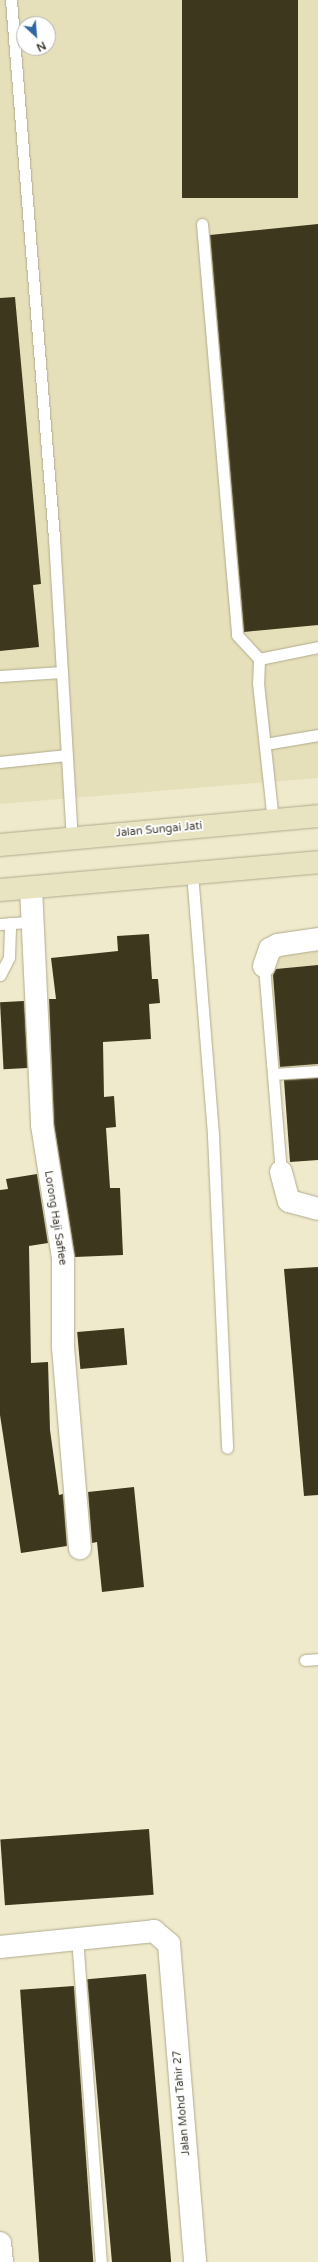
<!DOCTYPE html>
<style>
body{margin:0}
#map{position:relative;width:318px;height:2262px;overflow:hidden;background:#efeacb;font-family:"Varela Round",sans-serif}
div>[style]{position:absolute}
.built>*{inset:0;background:#e6e0ba}
.building>*{inset:0;background:#3c371d;transform-origin:0 0}
.roads{filter:drop-shadow(0 0 1px #b0ab8e) drop-shadow(0 0 1px #b0ab8e)}
.lane>*{height:11px;margin:-5.5px;padding:0 5.5px;transform-origin:5.5px;border-radius:5.5px;background:#fff}
.street>*{height:22px;margin:-11px;padding:0 11px;transform-origin:11px;border-radius:11px;background:#fff}
.secondary>*{height:22px;margin:-11px;padding:0 11px;transform-origin:11px;border-radius:11px;background:#e8e3c1}
span{translate:-50% -50%;white-space:nowrap;text-align:center;line-height:1.15;-webkit-text-stroke:4px #fff;paint-order:stroke}
.street-label{font-size:11px;color:#3f3c30}
.north{position:absolute;left:16px;top:16px;width:40px;height:40px;box-sizing:border-box;background:#fff;border:1px solid #b2b1ac;border-radius:50%;rotate:154deg;font-size:11px;font-weight:700;line-height:16px;text-align:center;color:#3f3c30}
.north::after{content:'';display:block;margin:auto;width:14px;height:18px;background:#2e69a1;clip-path:polygon(50% 0,100% 100%,50% 72%,0 100%)}
</style>
<div id="map">
<div class="built">
<div style="clip-path:polygon(evenodd,0 0,318px 0,318px 778px,0 804px,0 0,24px 24px,48px 24px,48px 48px,24px 48px,24px 24px)"></div>
<div style="clip-path:polygon(318px 951px,318px 1066px,277px 1069px,270px 966px,287px 953px)"></div>
</div>
<div class="building">
<div style="left:182px;top:0;width:116px;height:198px"></div>
<div style="clip-path:polygon(318px 224px,318px 625px,244px 632px,210px 235px)"></div>
<div style="clip-path:polygon(15px 297px,41px 584px,33px 585px,39px 647px,0 651px,0 298px)"></div>
<div style="clip-path:polygon(149px 934px,152px 979px,158px 979px,160px 1003px,149px 1004px,151px 1039px,103px 1042px,104px 1097px,114px 1096px,116px 1127px,106px 1128px,110px 1188px,120px 1188px,123px 1255px,75px 1257px,54px 1124px,49px 999px,56px 999px,51px 958px,118px 951px,117px 936px)"></div>
<div style="clip-path:polygon(318px 965px,318px 1064px,280px 1067px,273px 975px,276px 969px)"></div>
<div style="left:24px;top:1001px;width:67px;height:24px;rotate:87deg"></div>
<div style="clip-path:polygon(318px 1078px,318px 1160px,290px 1162px,284px 1080px)"></div>
<div style="clip-path:polygon(37px 1174px,48px 1243px,29px 1246px,31px 1363px,48px 1362px,50px 1430px,59px 1495px,63px 1494px,67px 1546px,21px 1553px,0 1415px,0 1190px,8px 1189px,6px 1179px)"></div>
<div style="clip-path:polygon(318px 1267px,318px 1495px,304px 1496px,284px 1269px)"></div>
<div style="left:124px;top:1328px;width:37px;height:47px;rotate:85deg"></div>
<div style="clip-path:polygon(134px 1487px,144px 1587px,102px 1592px,97px 1542px,92px 1543px,88px 1492px)"></div>
<div style="left:149px;top:1829px;width:66px;height:149px;rotate:86deg"></div>
<div style="left:146px;top:1974px;width:289px;height:59px;rotate:85deg"></div>
<div style="left:74px;top:1986px;width:277px;height:54px;rotate:86deg"></div>
</div>
<div class="roads">
<div class="lane">
<div style="left:11px;top:0;width:540px;rotate:85.43deg"></div>
<div style="left:54px;top:538px;width:301px;rotate:86.6deg"></div>
<div style="left:202px;top:224px;width:412px;rotate:85.1deg"></div>
<div style="left:237px;top:635px;width:33px;rotate:47deg"></div>
<div style="left:259px;top:659px;width:24px;rotate:92deg"></div>
<div style="left:258px;top:683px;width:138px;rotate:83.8deg"></div>
<div style="left:259px;top:659px;width:60px;rotate:-11.5deg"></div>
<div style="left:0;top:676px;width:62px;rotate:-3.7deg"></div>
<div style="left:265px;top:744px;width:54px;rotate:-9.6deg"></div>
<div style="left:0;top:762px;width:67px;rotate:-6deg"></div>
<div style="left:192px;top:873px;width:264px;rotate:85.4deg"></div>
<div style="left:213px;top:1136px;width:312px;rotate:87.4deg"></div>
<div style="left:0;top:924px;width:31px;rotate:-4deg"></div>
<div style="left:264px;top:966px;width:207px;rotate:85.3deg"></div>
<div style="left:0;top:975px;width:20px;rotate:-63deg"></div>
<div style="left:9px;top:957px;width:34px;rotate:-88deg"></div>
<div style="left:273px;top:1074px;width:45px;rotate:-3.8deg"></div>
<div style="left:305px;top:1660px;width:13px;rotate:-4deg"></div>
<div style="left:77px;top:1937px;width:326px;rotate:85.8deg"></div>
</div>
<div class="street">
<div style="left:31px;top:888px;width:237px;rotate:87.3deg"></div>
<div style="left:42px;top:1125px;width:135px;rotate:81deg"></div>
<div style="left:63px;top:1258px;width:89px;rotate:90deg"></div>
<div style="left:63px;top:1347px;width:202px;rotate:85.2deg"></div>
<div style="left:264px;top:966px;width:18px;rotate:-71deg"></div>
<div style="left:270px;top:949px;width:9px;rotate:-27deg"></div>
<div style="left:278px;top:945px;width:40px;rotate:-8.5deg"></div>
<div style="left:281px;top:1172px;width:30px;rotate:75deg"></div>
<div style="left:289px;top:1201px;width:30px;rotate:15deg"></div>
<div style="left:0;top:1947px;width:155px;rotate:-5.9deg"></div>
<div style="left:154px;top:1931px;width:20px;rotate:41deg"></div>
<div style="left:169px;top:1944px;width:319px;rotate:85.3deg"></div>
<div style="left:0;top:2243px;width:19px;rotate:84deg"></div>
</div>
<div class="secondary">
<div style="left:0;top:845px;width:319px;rotate:-5.2deg"></div>
<div style="left:0;top:890px;width:319px;rotate:-5deg"></div>
</div>
</div>
<div class="street-label">
<span style="left:159px;top:830px;rotate:-5deg">Jalan Sungai Jati</span>
<span style="left:55px;top:1218px;rotate:81deg">Lorong Haji Safiee</span>
<span style="left:182px;top:2103px;rotate:-95deg">Jalan Mohd Tahir 27</span>
</div>
<div class="north">N</div>
</div>
